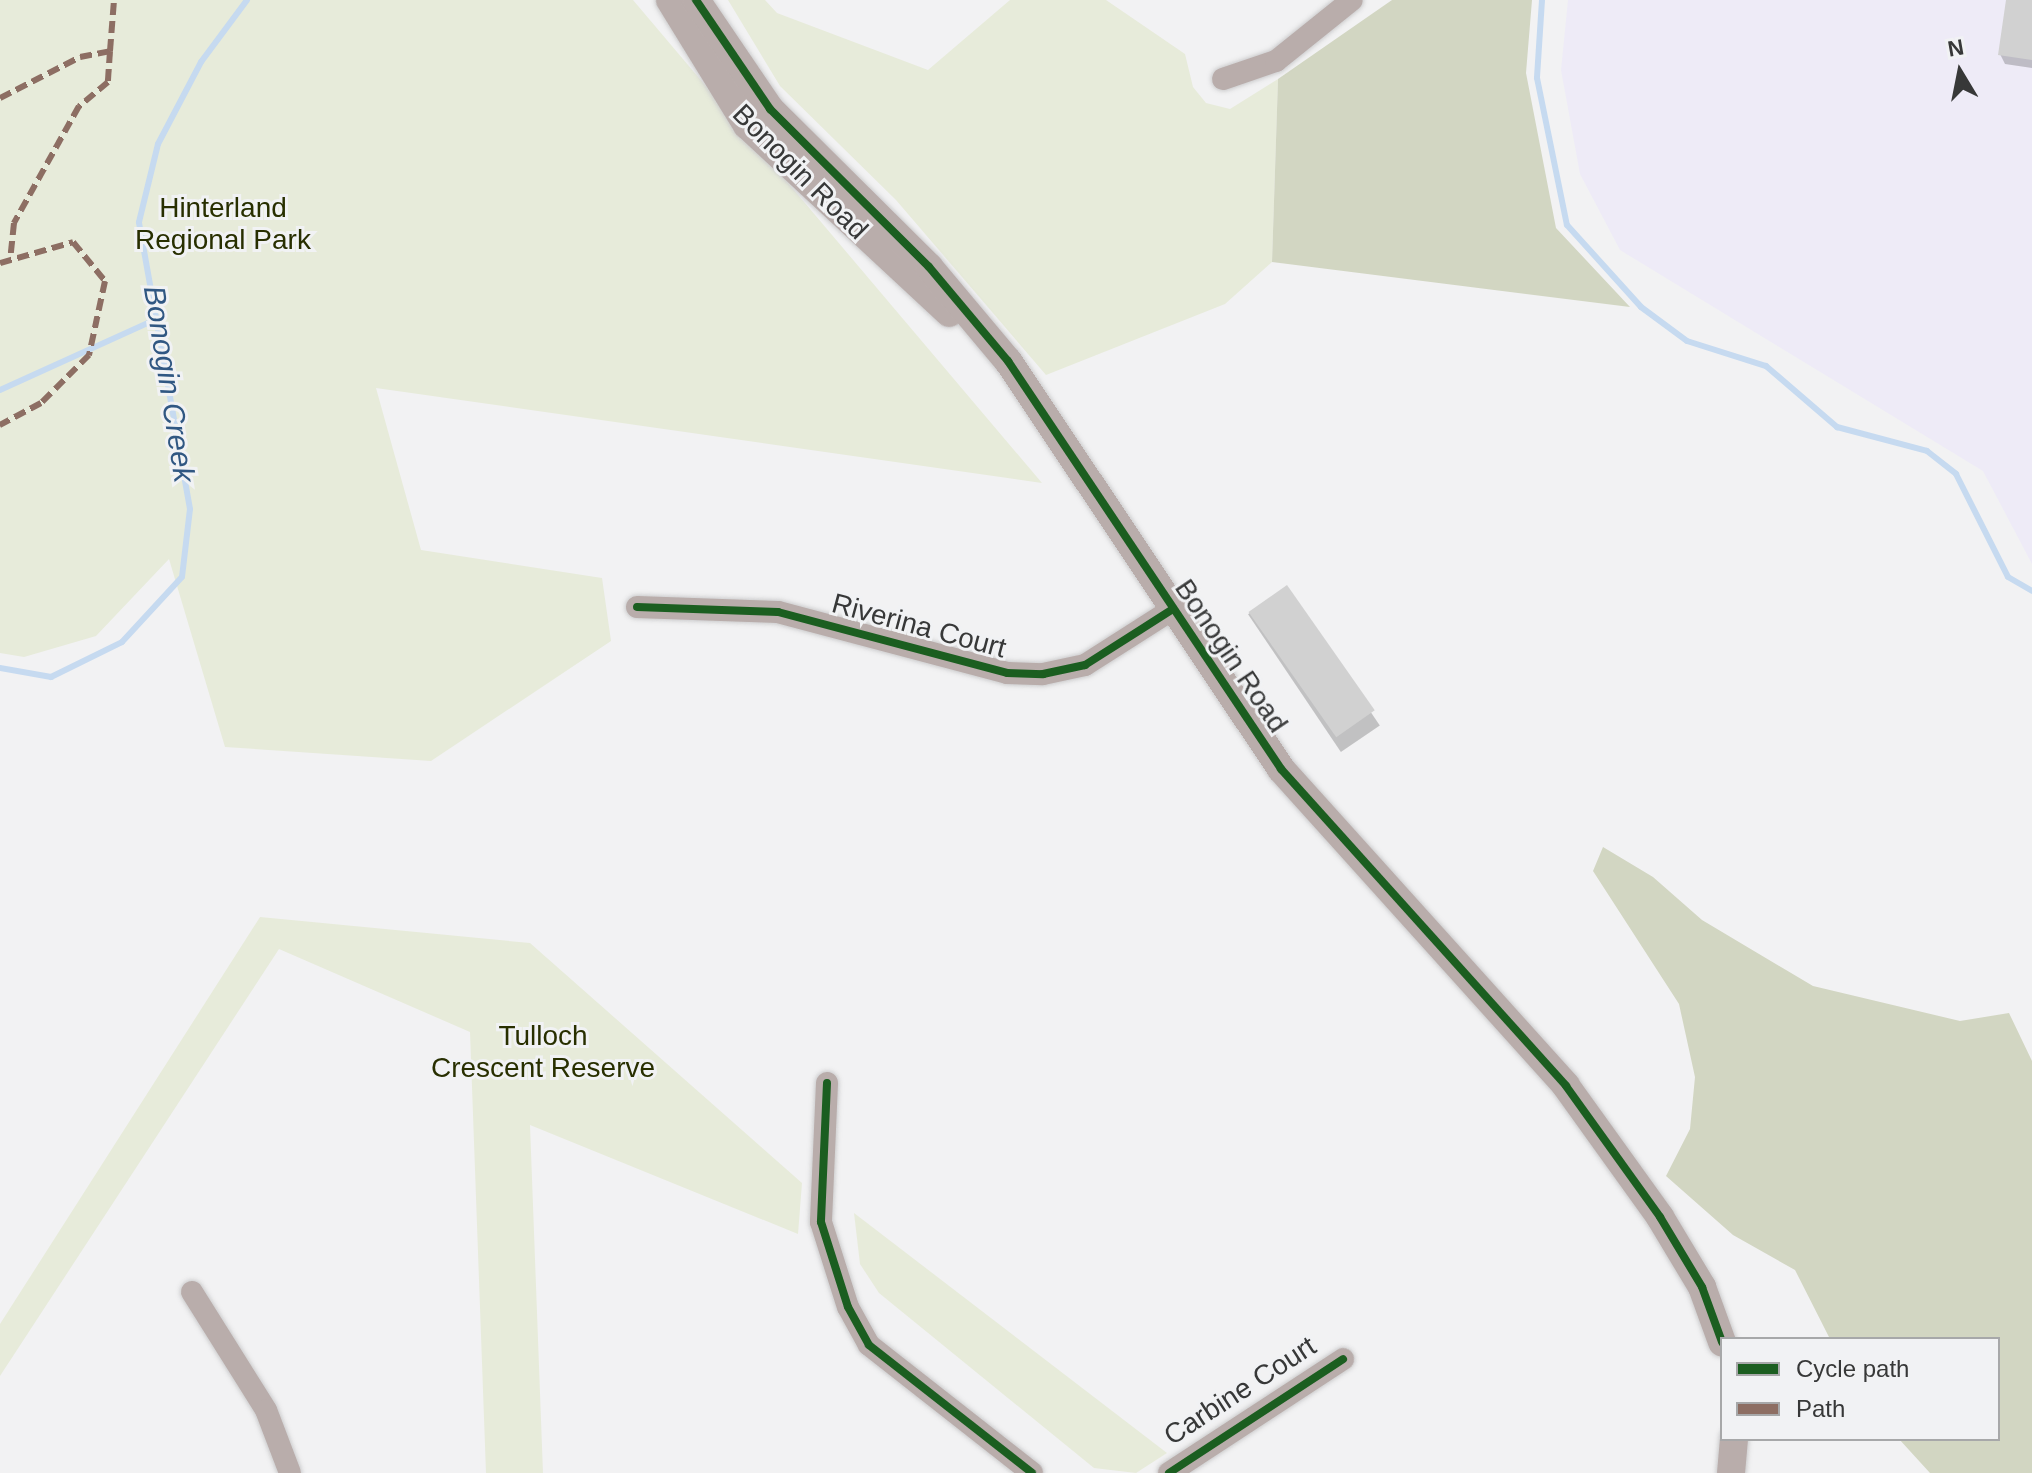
<!DOCTYPE html>
<style>
body{margin:0}
#map{position:relative;width:2032px;height:1473px;overflow:hidden;background:#f2f2f3;font-family:Helvetica,sans-serif}
div>[style]{position:absolute}
.education>*{inset:0;background:#eeebf7}
.green>*{inset:0;background:#e7ebda}
.forest>*{inset:0;background:#d2d6c2}
.shadow>*{inset:0;background:#0003;transform-origin:0 0}
.stream>*{height:6px;margin:-3px;padding:0 3px;transform-origin:3px;border-radius:3px;background:#c6daf0}
.building>*{inset:0;background:#d1d1d1;transform-origin:0 0}
.roads{filter:drop-shadow(0 0 2px #cdcdce) drop-shadow(0 0 2px #cdcdce)}
.minor>*{height:22px;margin:-11px;padding:0 11px;transform-origin:11px;border-radius:11px;background:#b9adab}
.tertiary>*{height:28px;margin:-14px;padding:0 14px;transform-origin:14px;border-radius:14px;background:#b9adab}
.quiet>*{height:6px;margin-top:-3px;transform-origin:0;background:repeating-linear-gradient(90deg,#8d6e63 0 12px,transparent 0 18px)}
.cycleway>*{height:8px;margin:-4px;padding:0 4px;transform-origin:4px;border-radius:4px;background:#1b5e20}
span{translate:-50% -50%;white-space:nowrap;text-align:center;line-height:1.15;-webkit-text-stroke:6px #f1f2f4;paint-order:stroke}
.street-label{font-size:28px;color:#373838}
.park-label{font-size:28px;color:#282f00}
.water-label{font-size:30px;color:#305782;font-style:italic}
.legend{position:absolute;left:1720px;top:1337px;width:280px;height:104px;box-sizing:border-box;background:#f1f2f4;border:2px solid #a7a8a9;margin:0;padding:10px 14px;list-style:none;font-size:24px;color:#373838}
.legend li{display:flex;align-items:center;gap:16px;height:40px}
.legend b{width:40px;border:2px solid #a7a8a9}
.north{position:absolute;left:1920px;top:32px;width:80px;height:80px;-webkit-text-stroke:6px #f1f2f4;paint-order:stroke;rotate:350deg;font-size:22px;font-weight:700;line-height:32px;text-align:center;color:#373838}
.north::after{content:'';display:block;margin:auto;width:28px;height:36px;background:#373838;clip-path:polygon(50% 0,100% 100%,50% 72%,0 100%)}
</style>
<div id="map">
<div class="education">
<div style="clip-path:polygon(1568px 0,2032px 0,2032px 564px,1983px 471px,1620px 250px,1580px 174px,1561px 70px)"></div>
</div>
<div class="green">
<div style="clip-path:polygon(0 0,633px 0,1042px 483px,376px 388px,421px 550px,602px 578px,611px 641px,431px 761px,225px 747px,169px 559px,96px 636px,24px 657px,0 653px)"></div>
<div style="clip-path:polygon(728px 0,765px 0,777px 13px,928px 70px,1010px 0,1106px 0,1185px 54px,1193px 87px,1206px 103px,1230px 109px,1278px 79px,1272px 262px,1225px 304px,1046px 375px,896px 200px,780px 86px)"></div>
<div style="clip-path:polygon(260px 917px,530px 943px,802px 1183px,798px 1234px,530px 1125px,543px 1473px,486px 1473px,470px 1032px,279px 949px,0 1376px,0 1324px)"></div>
<div style="clip-path:polygon(854px 1213px,1167px 1453px,1136px 1473px,1094px 1468px,879px 1293px,860px 1264px)"></div>
</div>
<div class="forest">
<div style="clip-path:polygon(1392px 0,1532px 0,1526px 73px,1556px 228px,1630px 307px,1272px 262px,1278px 79px)"></div>
<div style="clip-path:polygon(1603px 847px,1653px 877px,1702px 920px,1813px 986px,1960px 1021px,2009px 1013px,2032px 1061px,2032px 1473px,1930px 1473px,1899px 1439px,1998px 1439px,1998px 1339px,1830px 1339px,1795px 1270px,1733px 1235px,1666px 1176px,1690px 1129px,1695px 1077px,1679px 1004px,1593px 871px)"></div>
</div>
<div class="shadow">
<div style="clip-path:polygon(2008px 0,2032px 0,2032px 68px,2005px 64px,2000px 54px)"></div>
<div style="left:1287px;top:588px;width:166px;height:47px;rotate:56deg"></div>
</div>
<div class="stream">
<div style="left:1542px;top:0;width:78px;rotate:93.7deg"></div>
<div style="left:1537px;top:78px;width:150px;rotate:78.5deg"></div>
<div style="left:1567px;top:225px;width:110px;rotate:47.9deg"></div>
<div style="left:1641px;top:307px;width:57px;rotate:36.5deg"></div>
<div style="left:1687px;top:341px;width:83px;rotate:17.6deg"></div>
<div style="left:1766px;top:366px;width:94px;rotate:40.7deg"></div>
<div style="left:1837px;top:427px;width:93px;rotate:14.9deg"></div>
<div style="left:1927px;top:451px;width:37px;rotate:38deg"></div>
<div style="left:1956px;top:474px;width:115px;rotate:63.2deg"></div>
<div style="left:2008px;top:577px;width:28px;rotate:30deg"></div>
<div style="left:0;top:390px;width:177px;rotate:-24.4deg"></div>
<div style="left:0;top:668px;width:52px;rotate:10deg"></div>
<div style="left:51px;top:677px;width:79px;rotate:-26.2deg"></div>
<div style="left:122px;top:642px;width:88px;rotate:-47.3deg"></div>
<div style="left:182px;top:577px;width:68px;rotate:-83.3deg"></div>
<div style="left:190px;top:509px;width:291px;rotate:-100.1deg"></div>
<div style="left:139px;top:222px;width:80px;rotate:-76.3deg"></div>
<div style="left:158px;top:144px;width:93px;rotate:-62.3deg"></div>
<div style="left:201px;top:62px;width:77px;rotate:-53.4deg"></div>
</div>
<div class="building">
<div style="clip-path:polygon(2006px 0,2032px 0,2032px 60px,1998px 55px)"></div>
<div style="left:1287px;top:585px;width:153px;height:47px;rotate:55deg"></div>
</div>
<div class="roads">
<div class="minor">
<div style="left:1223px;top:79px;width:56px;rotate:-18.8deg"></div>
<div style="left:1276px;top:61px;width:97px;rotate:-38.8deg"></div>
<div style="left:637px;top:607px;width:141px;rotate:2deg"></div>
<div style="left:778px;top:612px;width:237px;rotate:14.9deg"></div>
<div style="left:1007px;top:673px;width:36px;rotate:2deg"></div>
<div style="left:1043px;top:674px;width:43px;rotate:-12.1deg"></div>
<div style="left:1085px;top:665px;width:104px;rotate:-32.5deg"></div>
<div style="left:827px;top:1083px;width:139px;rotate:92.5deg"></div>
<div style="left:821px;top:1222px;width:89px;rotate:72.4deg"></div>
<div style="left:848px;top:1307px;width:43px;rotate:61.1deg"></div>
<div style="left:869px;top:1345px;width:207px;rotate:38.1deg"></div>
<div style="left:192px;top:1292px;width:139px;rotate:57.9deg"></div>
<div style="left:266px;top:1410px;width:67px;rotate:69.1deg"></div>
<div style="left:1169px;top:1473px;width:208px;rotate:-33.2deg"></div>
</div>
<div class="tertiary">
<div style="left:670px;top:0;width:147px;rotate:58.4deg"></div>
<div style="left:747px;top:125px;width:276px;rotate:42.9deg"></div>
<div style="left:696px;top:0;width:132px;rotate:55.8deg"></div>
<div style="left:770px;top:109px;width:224px;rotate:44.8deg"></div>
<div style="left:929px;top:267px;width:123px;rotate:50deg"></div>
<div style="left:1008px;top:361px;width:491px;rotate:56.2deg"></div>
<div style="left:1281px;top:769px;width:426px;rotate:48deg"></div>
<div style="left:1566px;top:1086px;width:161px;rotate:54.3deg"></div>
<div style="left:1660px;top:1217px;width:82px;rotate:59deg"></div>
<div style="left:1702px;top:1287px;width:59px;rotate:70deg"></div>
<div style="left:1731px;top:1473px;width:34px;rotate:-85deg"></div>
</div>
</div>
<div class="quiet">
<div style="left:110px;top:51px;width:51px;rotate:-85.5deg"></div>
<div style="left:0;top:98px;width:90px;rotate:-27.1deg"></div>
<div style="left:80px;top:57px;width:31px;rotate:-11deg"></div>
<div style="left:110px;top:51px;width:31px;rotate:94deg"></div>
<div style="left:108px;top:82px;width:38px;rotate:140deg"></div>
<div style="left:79px;top:106px;width:134px;rotate:119.1deg"></div>
<div style="left:14px;top:223px;width:36px;rotate:96deg"></div>
<div style="left:0;top:263px;width:76px;rotate:-16deg"></div>
<div style="left:73px;top:242px;width:50px;rotate:50.6deg"></div>
<div style="left:105px;top:281px;width:76px;rotate:102.2deg"></div>
<div style="left:89px;top:355px;width:68px;rotate:135deg"></div>
<div style="left:41px;top:403px;width:47px;rotate:151.8deg"></div>
</div>
<div class="cycleway">
<div style="left:696px;top:0;width:132px;rotate:55.8deg"></div>
<div style="left:770px;top:109px;width:224px;rotate:44.8deg"></div>
<div style="left:929px;top:267px;width:123px;rotate:50deg"></div>
<div style="left:1008px;top:361px;width:491px;rotate:56.2deg"></div>
<div style="left:1281px;top:769px;width:426px;rotate:48deg"></div>
<div style="left:1566px;top:1086px;width:161px;rotate:54.3deg"></div>
<div style="left:1660px;top:1217px;width:82px;rotate:59deg"></div>
<div style="left:1702px;top:1287px;width:59px;rotate:70deg"></div>
<div style="left:637px;top:607px;width:141px;rotate:2deg"></div>
<div style="left:778px;top:612px;width:237px;rotate:14.9deg"></div>
<div style="left:1007px;top:673px;width:36px;rotate:2deg"></div>
<div style="left:1043px;top:674px;width:43px;rotate:-12.1deg"></div>
<div style="left:1085px;top:665px;width:104px;rotate:-32.5deg"></div>
<div style="left:827px;top:1083px;width:139px;rotate:92.5deg"></div>
<div style="left:821px;top:1222px;width:89px;rotate:72.4deg"></div>
<div style="left:848px;top:1307px;width:43px;rotate:61.1deg"></div>
<div style="left:869px;top:1345px;width:207px;rotate:38.1deg"></div>
<div style="left:1169px;top:1473px;width:208px;rotate:-33.2deg"></div>
</div>
<div class="street-label">
<span style="left:800px;top:172px;rotate:45deg">Bonogin Road</span>
<span style="left:919px;top:626px;rotate:15deg">Riverina Court</span>
<span style="left:1231px;top:656px;rotate:56deg">Bonogin Road</span>
<span style="left:1240px;top:1391px;rotate:-33deg">Carbine Court</span>
</div>
<div class="park-label">
<span style="left:223px;top:224px">Hinterland<br>Regional Park</span>
<span style="left:543px;top:1052px">Tulloch<br>Crescent Reserve</span>
</div>
<div class="water-label">
<span style="left:169px;top:384px;rotate:81deg">Bonogin Creek</span>
</div>
<ul class="legend">
<li><b style="height:10px;background:#1b5e20"></b>Cycle path</li>
<li><b style="height:10px;background:#8d6e63"></b>Path</li>
</ul>
<div class="north">N</div>
</div>
